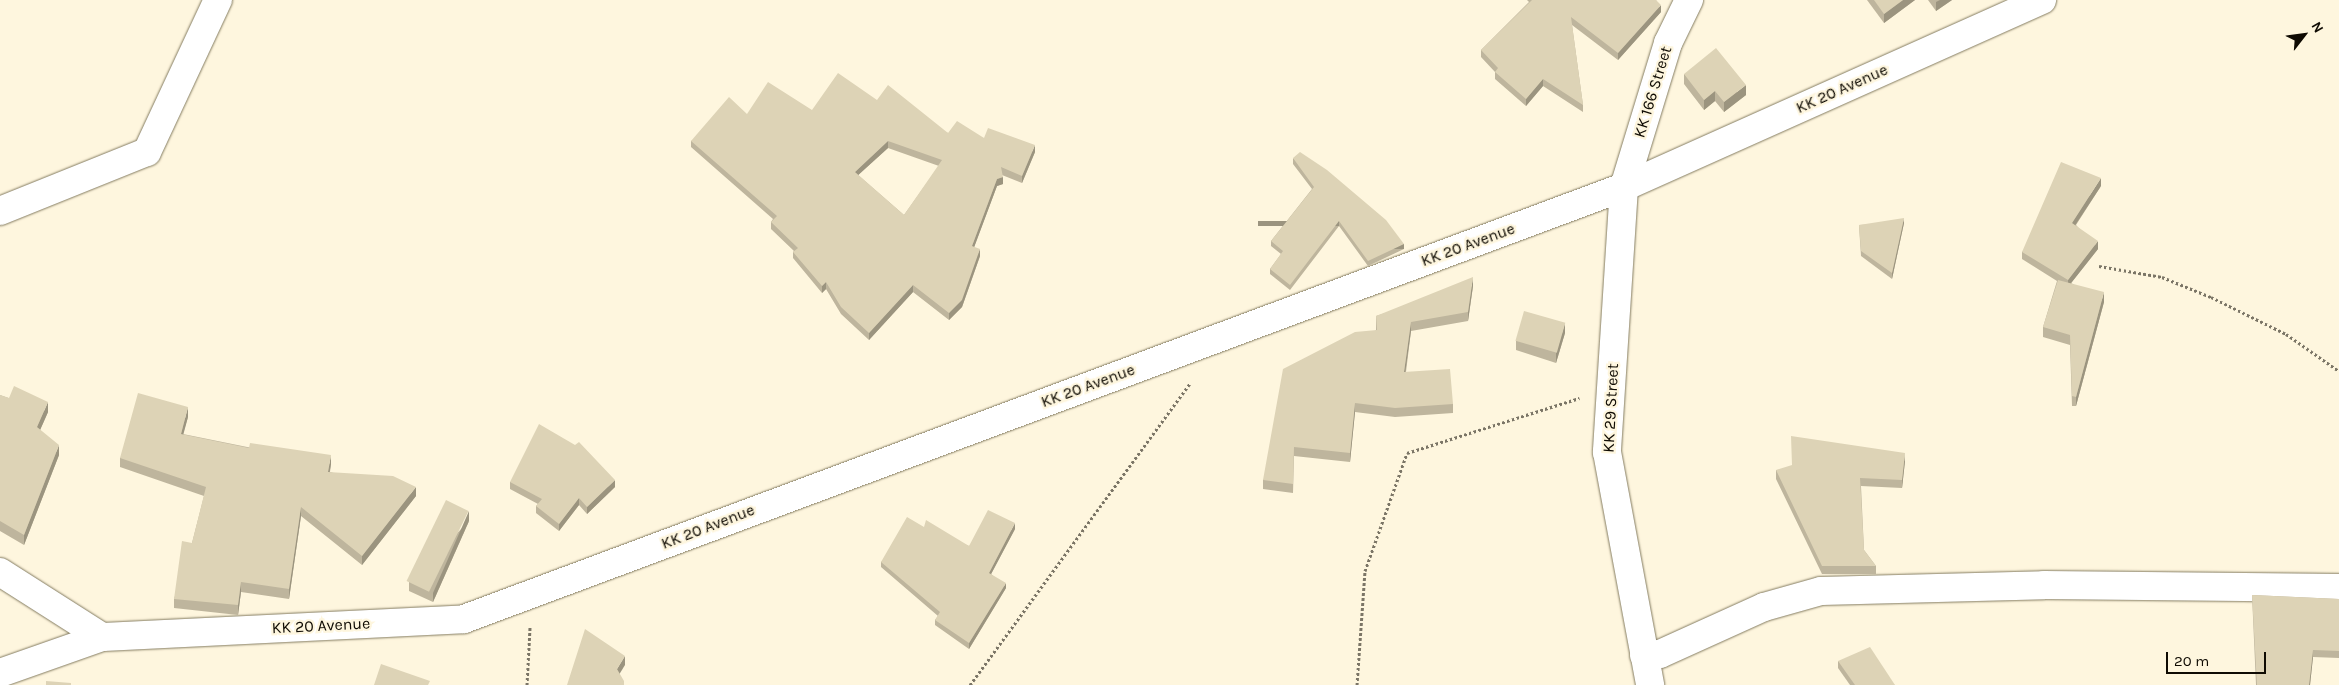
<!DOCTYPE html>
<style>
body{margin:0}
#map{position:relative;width:2339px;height:685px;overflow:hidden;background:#fef6de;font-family:Karla,sans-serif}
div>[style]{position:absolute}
.path>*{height:3px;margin-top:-1.5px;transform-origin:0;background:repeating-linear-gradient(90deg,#7b7566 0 2.5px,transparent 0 5px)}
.roads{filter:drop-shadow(0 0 1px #847c61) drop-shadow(0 0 1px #847c61)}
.street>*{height:28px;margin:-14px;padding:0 14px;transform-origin:14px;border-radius:14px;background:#fff}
.secondary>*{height:28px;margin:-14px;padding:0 14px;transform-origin:14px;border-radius:14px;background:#fff}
.wall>*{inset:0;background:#beb59d}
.shaded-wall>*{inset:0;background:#9b947f;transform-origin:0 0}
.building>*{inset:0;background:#ddd3b6;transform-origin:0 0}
span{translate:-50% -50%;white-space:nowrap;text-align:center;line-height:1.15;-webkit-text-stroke:4.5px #fef6de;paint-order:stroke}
.street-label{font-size:16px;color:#0f0b03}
.north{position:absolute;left:2279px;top:10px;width:50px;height:50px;-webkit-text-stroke:4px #fef6de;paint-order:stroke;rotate:60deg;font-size:14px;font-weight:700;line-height:20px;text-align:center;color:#0f0b03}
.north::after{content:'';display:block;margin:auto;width:18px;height:22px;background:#0f0b03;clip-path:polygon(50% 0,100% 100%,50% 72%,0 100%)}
.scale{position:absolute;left:2166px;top:652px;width:100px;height:22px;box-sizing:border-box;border:2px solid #0f0b03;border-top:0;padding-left:6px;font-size:15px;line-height:18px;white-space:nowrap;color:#0f0b03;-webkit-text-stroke:4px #fef6de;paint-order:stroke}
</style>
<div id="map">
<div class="path">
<div style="left:2099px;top:266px;width:64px;rotate:9.9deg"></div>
<div style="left:2162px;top:277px;width:53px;rotate:22.2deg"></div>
<div style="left:2211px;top:297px;width:84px;rotate:26.3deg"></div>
<div style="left:2286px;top:334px;width:65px;rotate:34.9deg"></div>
<div style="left:527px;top:685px;width:58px;rotate:-87deg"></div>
<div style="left:970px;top:685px;width:374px;rotate:-53.9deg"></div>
<div style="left:1357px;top:685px;width:114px;rotate:-86deg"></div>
<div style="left:1365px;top:571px;width:125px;rotate:-70.4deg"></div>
<div style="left:1407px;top:453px;width:181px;rotate:-17.7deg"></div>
</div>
<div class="roads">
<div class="street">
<div style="left:1624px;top:187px;width:266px;rotate:93.7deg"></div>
<div style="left:1607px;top:452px;width:237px;rotate:79.5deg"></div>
<div style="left:0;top:211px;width:158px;rotate:-21.9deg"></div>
<div style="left:147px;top:152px;width:168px;rotate:-65deg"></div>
<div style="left:0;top:572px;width:121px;rotate:32.5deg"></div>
<div style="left:1644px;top:655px;width:16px;rotate:-4deg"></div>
<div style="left:1660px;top:654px;width:114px;rotate:-24.3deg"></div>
<div style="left:1764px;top:607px;width:59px;rotate:-15.7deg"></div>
<div style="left:1821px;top:591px;width:223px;rotate:-1.5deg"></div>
<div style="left:2044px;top:585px;width:295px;rotate:0.6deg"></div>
<div style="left:0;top:673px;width:108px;rotate:-19.4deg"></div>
<div style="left:102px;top:637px;width:362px;rotate:-2.8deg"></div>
<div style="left:464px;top:619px;width:1238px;rotate:-20.43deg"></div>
<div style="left:1624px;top:187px;width:458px;rotate:-24.1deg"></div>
</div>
<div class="secondary">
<div style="left:1624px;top:187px;width:151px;rotate:-73deg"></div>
<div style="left:1668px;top:43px;width:48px;rotate:-64deg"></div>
</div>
</div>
<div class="wall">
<div style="clip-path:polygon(1527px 0,1656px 0,1661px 12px,1618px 60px,1572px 25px,1583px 105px,1583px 112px,1543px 86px,1526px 106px,1495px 79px,1495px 72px,1481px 57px,1481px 50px,1529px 2px)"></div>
<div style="clip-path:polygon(1867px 0,1915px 0,1884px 23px)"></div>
<div style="clip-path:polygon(1928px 0,1952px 0,1936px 11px)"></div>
<div style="clip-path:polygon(1684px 74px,1746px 95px,1724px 112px,1715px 101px,1704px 110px,1684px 84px)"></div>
<div style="clip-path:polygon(evenodd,877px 100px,948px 133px,984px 138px,1035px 152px,1022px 183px,1002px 175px,1003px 184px,997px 186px,974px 247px,980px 256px,962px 307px,949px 320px,913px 292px,869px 340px,841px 314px,826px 289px,822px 293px,793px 258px,793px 252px,794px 251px,771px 229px,771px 222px,773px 219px,691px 147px,691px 141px,747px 114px,812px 110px,877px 100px,888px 148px,939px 166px,904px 215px,858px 175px,888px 148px)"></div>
<div style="clip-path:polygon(1293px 158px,1404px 249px,1368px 266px,1339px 226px,1290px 290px,1270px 274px,1270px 269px,1281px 254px,1271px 246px,1271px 241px,1312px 189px,1293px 164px)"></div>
<div style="clip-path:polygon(2101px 186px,2076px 225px,2098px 249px,2071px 283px,2104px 302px,2076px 406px,2072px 406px,2070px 345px,2043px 337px,2043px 327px,2057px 281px,2022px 259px,2022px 252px)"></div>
<div style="clip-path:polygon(1904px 223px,1892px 279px,1861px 256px,1859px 225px)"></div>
<div style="clip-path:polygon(1473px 286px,1468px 321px,1411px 331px,1406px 372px,1453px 404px,1453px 413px,1395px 417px,1355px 412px,1350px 462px,1294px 456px,1293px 493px,1263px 489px,1263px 480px,1376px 330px,1376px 316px)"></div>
<div style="clip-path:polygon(1565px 333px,1556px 363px,1516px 350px,1516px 341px)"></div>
<div style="clip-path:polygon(0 395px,48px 412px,40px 430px,59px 455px,24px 545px,0 531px)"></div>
<div style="clip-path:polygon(188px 417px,183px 434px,331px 464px,330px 472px,416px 496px,362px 565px,301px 516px,289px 599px,241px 592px,238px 615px,174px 608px,174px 599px,192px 543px,204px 496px,120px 467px,120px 458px)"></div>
<div style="clip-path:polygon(1905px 461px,1902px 488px,1861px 486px,1864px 550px,1876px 566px,1876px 574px,1822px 574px,1776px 479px,1776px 470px)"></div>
<div style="clip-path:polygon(510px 482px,615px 487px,587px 514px,579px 505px,559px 531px,536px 513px,536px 506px,538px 504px,510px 489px)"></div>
<div style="clip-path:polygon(469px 521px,433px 602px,409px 591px,409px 582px)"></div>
<div style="clip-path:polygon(924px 527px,969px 546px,1015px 529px,991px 574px,1006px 588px,969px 649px,935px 625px,935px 620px,938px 616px,881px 567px,881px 562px)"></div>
<div style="clip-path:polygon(2252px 595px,2339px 599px,2339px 658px,2313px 657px,2310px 685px,2256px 685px)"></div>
<div style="clip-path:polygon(1838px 661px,1895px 685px,1850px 685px,1838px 668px)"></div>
</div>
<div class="shaded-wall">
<div style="clip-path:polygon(1903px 0,1915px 0,1884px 23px,1884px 14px)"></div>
<div style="clip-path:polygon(1940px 0,1952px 0,1936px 11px,1936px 2px)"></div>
<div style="clip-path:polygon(1661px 5px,1661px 12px,1618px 60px,1618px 53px)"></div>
<div style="clip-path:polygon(1543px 79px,1543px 86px,1526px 106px,1526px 99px)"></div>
<div style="clip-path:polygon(1746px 85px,1746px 95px,1724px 112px,1724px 102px)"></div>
<div style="clip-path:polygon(1715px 91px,1715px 101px,1704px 110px,1704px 100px)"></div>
<div style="clip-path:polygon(888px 141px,888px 148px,855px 178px,855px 172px)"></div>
<div style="clip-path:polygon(1035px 145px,1035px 152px,1022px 183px,1022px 176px)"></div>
<div style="clip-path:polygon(1003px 177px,1003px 184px,997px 186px,972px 253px,972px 246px,997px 179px)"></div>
<div style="clip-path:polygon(2101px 178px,2101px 186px,2072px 230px,2072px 223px)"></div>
<div style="clip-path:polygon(1904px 218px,1904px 223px,1892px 279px,1892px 273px)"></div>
<div style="left:1339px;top:221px;width:5px;height:81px;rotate:90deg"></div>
<div style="clip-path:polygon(2098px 241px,2098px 249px,2068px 287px,2068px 280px)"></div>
<div style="left:1404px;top:244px;width:5px;height:40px;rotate:90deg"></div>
<div style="clip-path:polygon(980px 249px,980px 256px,962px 307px,949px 320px,949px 313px)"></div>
<div style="clip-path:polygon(1473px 277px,1473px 286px,1468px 321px,1468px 312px)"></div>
<div style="clip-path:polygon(826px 282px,826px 289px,822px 293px,822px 286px)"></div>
<div style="clip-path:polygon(913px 285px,913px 292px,869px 340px,869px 333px)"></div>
<div style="clip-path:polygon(2104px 292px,2104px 302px,2076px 406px,2076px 397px)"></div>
<div style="clip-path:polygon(1411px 322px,1411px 331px,1404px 381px,1404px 372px)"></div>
<div style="clip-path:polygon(1565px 323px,1565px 333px,1556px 363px,1556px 353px)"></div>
<div style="clip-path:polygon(48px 402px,48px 412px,37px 437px,37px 427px)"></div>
<div style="clip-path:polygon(1355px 403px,1355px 412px,1350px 462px,1350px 453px)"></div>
<div style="clip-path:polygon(188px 407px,188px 417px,181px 443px,181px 434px)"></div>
<div style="clip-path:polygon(59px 445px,59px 455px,24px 545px,24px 535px)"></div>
<div style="clip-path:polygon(1905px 453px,1905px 461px,1902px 488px,1902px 480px)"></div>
<div style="clip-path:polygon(331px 455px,331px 464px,328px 481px,328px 472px)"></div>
<div style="clip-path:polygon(615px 480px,615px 487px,587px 514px,587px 507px)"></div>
<div style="clip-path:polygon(416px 487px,416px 496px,362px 565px,362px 556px)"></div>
<div style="clip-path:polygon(579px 498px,579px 505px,559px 531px,559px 524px)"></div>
<div style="clip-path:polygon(301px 507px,301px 516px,289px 599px,289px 589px)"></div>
<div style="clip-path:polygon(469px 511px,469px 521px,433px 602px,433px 593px)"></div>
<div style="clip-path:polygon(1015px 523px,1015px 529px,989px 578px,989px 573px)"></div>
<div style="clip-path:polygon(241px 582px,241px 592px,238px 615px,238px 605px)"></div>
<div style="clip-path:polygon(1006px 583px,1006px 588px,969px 649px,969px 643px)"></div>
<div style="clip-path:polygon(2313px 650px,2313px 657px,2310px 685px,2309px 685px)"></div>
<div style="clip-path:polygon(625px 656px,625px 665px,617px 678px,617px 669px)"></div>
</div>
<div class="building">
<div style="clip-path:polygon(1532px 0,1656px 0,1661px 5px,1618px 53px,1571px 17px,1583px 105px,1543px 79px,1526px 99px,1495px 72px,1498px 68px,1481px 50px)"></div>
<div style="clip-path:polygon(1874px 0,1903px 0,1884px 14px)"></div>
<div style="clip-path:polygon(1716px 48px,1746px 85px,1724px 102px,1715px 91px,1704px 100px,1684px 74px)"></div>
<div style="clip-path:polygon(evenodd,838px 73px,877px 100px,888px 85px,948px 133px,957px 121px,984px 138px,988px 128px,1035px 145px,1022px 176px,1001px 167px,1003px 177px,997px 179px,972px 246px,980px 249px,962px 300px,949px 313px,913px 285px,869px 333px,841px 307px,826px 282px,822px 286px,793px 252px,798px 248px,771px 222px,777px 216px,691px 141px,729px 97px,747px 114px,768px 82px,812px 110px,838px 73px,888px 141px,942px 160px,904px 215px,855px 172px,888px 141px)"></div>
<div style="clip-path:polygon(1300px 152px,1327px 170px,1386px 220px,1404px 244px,1368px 261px,1339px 221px,1290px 285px,1270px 269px,1283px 251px,1271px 241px,1314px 187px,1293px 158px)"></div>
<div style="clip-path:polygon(2061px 162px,2101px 178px,2072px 223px,2098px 241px,2068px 280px,2022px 252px)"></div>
<div style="clip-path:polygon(1904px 218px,1892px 273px,1861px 251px,1859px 225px)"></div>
<div style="clip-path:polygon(1473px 277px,1468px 312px,1411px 322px,1404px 372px,1450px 369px,1453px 404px,1395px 408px,1355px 403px,1350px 453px,1294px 447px,1293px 484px,1263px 480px,1283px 369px,1355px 332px,1377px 330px,1376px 316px)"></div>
<div style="clip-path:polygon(2058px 280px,2104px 292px,2076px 397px,2072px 396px,2070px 335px,2043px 327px)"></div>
<div style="left:1524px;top:311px;width:43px;height:31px;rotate:16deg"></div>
<div style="clip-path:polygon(14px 386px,48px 402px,37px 427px,59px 445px,24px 535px,0 521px,0 395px,9px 398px)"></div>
<div style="clip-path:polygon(138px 393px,188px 407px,181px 434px,249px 448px,250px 443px,331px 455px,328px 472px,393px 476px,416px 487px,362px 556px,301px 507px,289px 589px,241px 582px,238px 605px,174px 599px,182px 541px,192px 543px,206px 487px,120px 458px)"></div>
<div style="clip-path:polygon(539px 424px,575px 445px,579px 442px,615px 480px,587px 507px,579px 498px,559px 524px,536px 506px,542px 499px,510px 482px)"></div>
<div style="clip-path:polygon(1791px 436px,1905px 453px,1902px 480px,1860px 478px,1864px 550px,1876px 566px,1822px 566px,1776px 470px,1792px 465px)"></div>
<div style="left:446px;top:500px;width:25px;height:90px;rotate:26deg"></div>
<div style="clip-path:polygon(988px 510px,1015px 523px,989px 573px,1006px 583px,969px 643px,935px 620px,940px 612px,881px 562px,907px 517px,924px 527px,926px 520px,969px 546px)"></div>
<div style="clip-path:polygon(2252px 595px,2339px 599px,2339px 651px,2313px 650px,2309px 685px,2257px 685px)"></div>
<div style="clip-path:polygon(585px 629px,625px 656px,617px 669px,624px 681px,624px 685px,567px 685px)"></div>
<div style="clip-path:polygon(1870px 647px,1895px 685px,1855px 685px,1838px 661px)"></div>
<div style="clip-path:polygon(381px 664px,430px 681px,428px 685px,374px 685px)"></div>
<div style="clip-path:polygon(46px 681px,71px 683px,71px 685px,46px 685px)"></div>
</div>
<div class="street-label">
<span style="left:1842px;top:89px;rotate:-24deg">KK 20 Avenue</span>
<span style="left:1653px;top:92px;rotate:-73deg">KK 166 Street</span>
<span style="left:1468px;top:245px;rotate:-20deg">KK 20 Avenue</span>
<span style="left:1088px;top:386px;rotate:-20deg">KK 20 Avenue</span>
<span style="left:1611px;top:408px;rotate:-87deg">KK 29 Street</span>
<span style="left:708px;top:527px;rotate:-21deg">KK 20 Avenue</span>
<span style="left:321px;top:626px;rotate:-3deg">KK 20 Avenue</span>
</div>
<div class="north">N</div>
<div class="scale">20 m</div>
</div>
